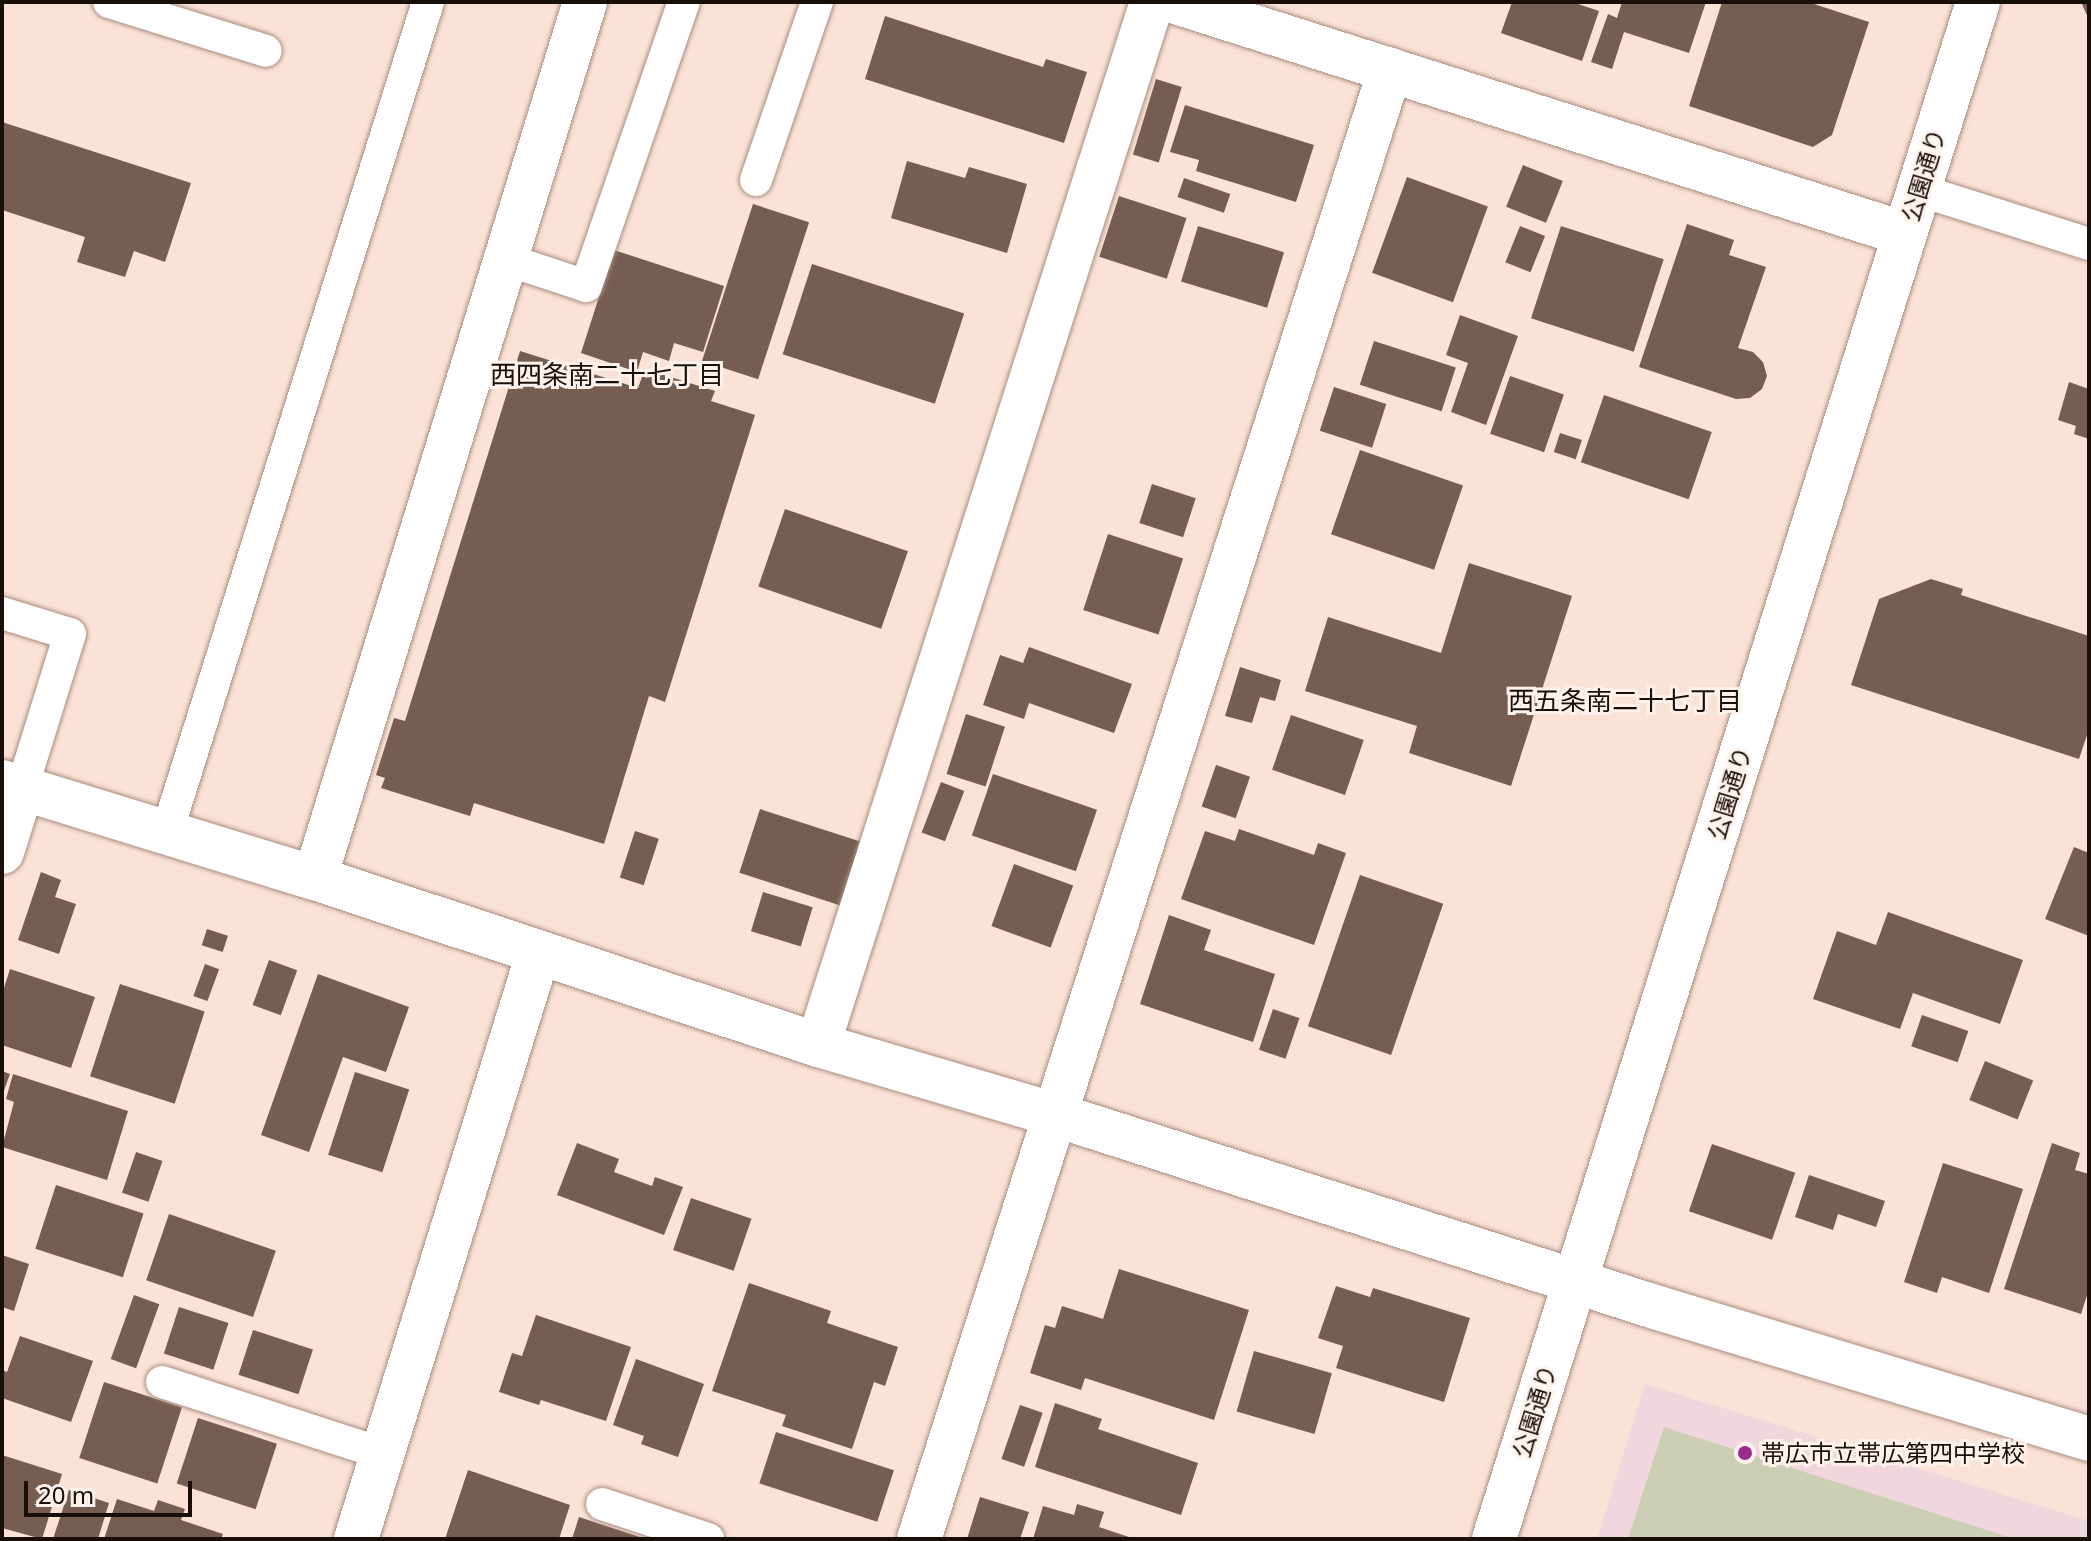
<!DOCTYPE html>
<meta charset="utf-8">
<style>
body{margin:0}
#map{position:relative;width:2091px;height:1541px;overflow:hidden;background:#fbe2d7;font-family:"Noto Sans","Noto Sans JP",sans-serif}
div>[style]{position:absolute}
.education>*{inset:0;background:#f0d6dd}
.green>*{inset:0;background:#cccfb4}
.building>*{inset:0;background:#765d51;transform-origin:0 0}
.roads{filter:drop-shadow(0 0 2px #a88c7f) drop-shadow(0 0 2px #a88c7f)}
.lane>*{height:32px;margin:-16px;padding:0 16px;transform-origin:16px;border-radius:16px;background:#fff}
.street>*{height:44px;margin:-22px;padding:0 22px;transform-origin:22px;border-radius:22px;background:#fff}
.secondary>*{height:44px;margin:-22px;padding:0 22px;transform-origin:22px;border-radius:22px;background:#fff}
.dots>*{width:22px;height:22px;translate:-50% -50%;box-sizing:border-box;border:4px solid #fff2ed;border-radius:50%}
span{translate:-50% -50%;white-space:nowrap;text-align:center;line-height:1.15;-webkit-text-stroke:6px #fff2ed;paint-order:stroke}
.street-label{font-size:24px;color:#190f0a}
.poi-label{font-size:24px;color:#190f0a}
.left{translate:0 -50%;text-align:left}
.neighbourhood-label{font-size:26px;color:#190f0a}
.frame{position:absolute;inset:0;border:4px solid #190f0a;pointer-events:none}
.scale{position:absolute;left:24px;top:1481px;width:168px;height:36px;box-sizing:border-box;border:4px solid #190f0a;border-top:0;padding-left:10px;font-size:24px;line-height:28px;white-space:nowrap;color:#190f0a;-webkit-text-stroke:6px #fff2ed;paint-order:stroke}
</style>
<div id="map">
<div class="education">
<div style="clip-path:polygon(1645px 1384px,2089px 1521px,2089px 1539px,1597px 1539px)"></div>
</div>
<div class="green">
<div style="clip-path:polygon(1664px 1427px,2015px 1539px,1628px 1539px)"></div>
</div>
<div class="building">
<div style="clip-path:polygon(1512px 2px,1572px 2px,1599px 11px,1582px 61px,1501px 33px)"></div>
<div style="clip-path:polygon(1622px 2px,1706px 2px,1689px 53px,1624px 32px,1612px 69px,1591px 62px,1608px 14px,1617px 18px)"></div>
<div style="clip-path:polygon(1722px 2px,1808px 2px,1869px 22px,1832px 135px,1813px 147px,1689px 106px)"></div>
<div style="clip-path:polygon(2081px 2px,2089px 2px,2089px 20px)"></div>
<div style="clip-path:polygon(885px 16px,1043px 67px,1046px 59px,1087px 72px,1064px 143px,865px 79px)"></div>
<div style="left:1156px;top:79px;width:27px;height:79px;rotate:17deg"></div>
<div style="clip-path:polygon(1185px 105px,1314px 145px,1296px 202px,1196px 171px,1199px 160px,1170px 152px)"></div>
<div style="clip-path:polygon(2px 122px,191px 183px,165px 262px,134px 251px,125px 277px,77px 262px,85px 237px,2px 210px)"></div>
<div style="clip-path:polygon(907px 161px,965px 178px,969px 167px,1027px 184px,1007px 253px,891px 218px)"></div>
<div style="left:1523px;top:165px;width:43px;height:45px;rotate:22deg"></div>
<div style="left:1407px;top:177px;width:86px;height:102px;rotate:20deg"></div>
<div style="left:1184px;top:178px;width:49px;height:20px;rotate:19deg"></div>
<div style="left:1119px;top:196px;width:71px;height:64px;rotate:18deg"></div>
<div style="left:753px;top:204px;width:59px;height:165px;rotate:18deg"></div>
<div style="clip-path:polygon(1687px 224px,1734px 240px,1729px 255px,1766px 267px,1738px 348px,1753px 352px,1763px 362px,1767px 376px,1762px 389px,1750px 398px,1736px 399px,1639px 367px)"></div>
<div style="left:1198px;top:226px;width:90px;height:58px;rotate:17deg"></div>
<div style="left:1520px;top:226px;width:27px;height:39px;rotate:22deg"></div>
<div style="left:1561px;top:226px;width:108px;height:97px;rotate:18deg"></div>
<div style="clip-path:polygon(614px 250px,724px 286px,703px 352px,674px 343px,669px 361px,643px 352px,637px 372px,581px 353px)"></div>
<div style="left:812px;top:264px;width:160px;height:95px;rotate:18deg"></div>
<div style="clip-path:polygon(1460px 315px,1518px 336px,1486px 425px,1451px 412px,1468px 363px,1446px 355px)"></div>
<div style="left:1374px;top:341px;width:86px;height:46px;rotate:18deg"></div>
<div style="clip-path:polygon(520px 351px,638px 388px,645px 369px,715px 391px,711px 401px,755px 415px,665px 702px,649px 696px,604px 844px,474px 803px,470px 816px,381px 788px,385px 778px,376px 775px,394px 718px,405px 721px)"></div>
<div style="left:1510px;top:376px;width:57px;height:61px;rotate:19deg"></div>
<div style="clip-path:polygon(2069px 382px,2089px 389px,2089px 439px,2074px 434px,2076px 426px,2058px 420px)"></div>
<div style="left:1334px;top:387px;width:55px;height:46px;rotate:18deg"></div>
<div style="left:1604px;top:395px;width:114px;height:71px;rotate:19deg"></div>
<div style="left:1560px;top:433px;width:23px;height:20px;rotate:18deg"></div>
<div style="left:1360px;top:450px;width:109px;height:89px;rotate:19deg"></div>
<div style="left:1152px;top:484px;width:46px;height:41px;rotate:18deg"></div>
<div style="left:785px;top:509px;width:130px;height:82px;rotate:19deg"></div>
<div style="left:1108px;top:534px;width:79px;height:80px;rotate:18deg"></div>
<div style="clip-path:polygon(1469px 563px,1572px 596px,1511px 786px,1409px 753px,1417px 726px,1305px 691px,1328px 617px,1441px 653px)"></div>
<div style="clip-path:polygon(1931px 579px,1963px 589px,1961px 595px,2089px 636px,2089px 729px,2079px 759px,1851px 685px,1879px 599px)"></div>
<div style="clip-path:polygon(1029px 647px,1132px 684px,1114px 733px,1029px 703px,1024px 719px,983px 705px,1000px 655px,1023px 663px)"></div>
<div style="clip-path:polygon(1240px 667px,1281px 680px,1275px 701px,1260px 697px,1252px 723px,1225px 716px)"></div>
<div style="left:966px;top:714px;width:41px;height:63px;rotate:18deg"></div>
<div style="left:1291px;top:715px;width:77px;height:58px;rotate:19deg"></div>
<div style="left:1216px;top:765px;width:36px;height:44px;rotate:19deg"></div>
<div style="left:993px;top:774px;width:110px;height:65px;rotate:19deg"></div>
<div style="left:941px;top:782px;width:25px;height:54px;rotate:21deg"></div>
<div style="left:760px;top:809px;width:107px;height:67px;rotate:18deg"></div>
<div style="clip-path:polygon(1239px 829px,1314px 855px,1318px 843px,1346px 853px,1314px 945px,1181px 899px,1205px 831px,1235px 841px)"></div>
<div style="left:635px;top:831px;width:25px;height:49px;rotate:18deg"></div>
<div style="clip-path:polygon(2074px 847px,2089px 853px,2089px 936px,2045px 919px)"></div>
<div style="left:1014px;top:864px;width:63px;height:66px;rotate:20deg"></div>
<div style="clip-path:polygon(41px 872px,61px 880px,55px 897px,76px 904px,59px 954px,18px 940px)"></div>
<div style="left:1360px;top:875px;width:88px;height:160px;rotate:19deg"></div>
<div style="left:763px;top:892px;width:52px;height:41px;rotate:17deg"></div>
<div style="clip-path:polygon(1888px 912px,2023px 960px,2000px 1024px,1913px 993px,1900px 1029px,1813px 999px,1837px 931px,1876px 945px)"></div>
<div style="clip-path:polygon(1169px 915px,1211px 930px,1204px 950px,1275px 974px,1253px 1042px,1140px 1004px)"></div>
<div style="left:207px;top:929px;width:22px;height:17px;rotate:18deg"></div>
<div style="left:269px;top:960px;width:30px;height:48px;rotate:20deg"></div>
<div style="left:205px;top:964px;width:15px;height:34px;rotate:20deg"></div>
<div style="clip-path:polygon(10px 969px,95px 997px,71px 1068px,2px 1045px,2px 994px)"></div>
<div style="clip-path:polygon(318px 974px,409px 1007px,386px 1072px,343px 1057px,309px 1152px,261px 1135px)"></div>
<div style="left:120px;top:984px;width:89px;height:97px;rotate:18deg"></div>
<div style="left:1273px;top:1009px;width:28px;height:43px;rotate:19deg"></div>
<div style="left:1922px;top:1015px;width:49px;height:33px;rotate:19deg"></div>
<div style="left:1985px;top:1061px;width:52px;height:42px;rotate:22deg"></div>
<div style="clip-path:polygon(2px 1071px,10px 1074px,2px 1096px)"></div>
<div style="left:355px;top:1072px;width:57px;height:87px;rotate:18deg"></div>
<div style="clip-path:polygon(13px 1074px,128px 1111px,107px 1180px,2px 1147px,14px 1102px,6px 1099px)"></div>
<div style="clip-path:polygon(577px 1143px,619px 1159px,614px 1172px,652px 1186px,655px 1177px,683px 1187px,664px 1235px,557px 1195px)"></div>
<div style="clip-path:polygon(2052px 1143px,2080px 1153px,2075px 1170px,2089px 1174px,2089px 1289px,2081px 1314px,2004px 1289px)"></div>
<div style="left:1712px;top:1144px;width:88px;height:71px;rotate:19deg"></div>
<div style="left:136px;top:1152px;width:28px;height:43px;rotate:19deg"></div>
<div style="clip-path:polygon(1943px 1163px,2023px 1189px,1989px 1293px,1942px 1277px,1937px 1293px,1904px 1282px)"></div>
<div style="clip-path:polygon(1809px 1175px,1885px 1201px,1876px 1227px,1838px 1214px,1833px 1230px,1795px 1217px)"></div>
<div style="left:56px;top:1185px;width:92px;height:67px;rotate:18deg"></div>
<div style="left:691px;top:1198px;width:64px;height:55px;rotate:19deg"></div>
<div style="left:169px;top:1214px;width:113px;height:70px;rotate:19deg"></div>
<div style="clip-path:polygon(2px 1255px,29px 1264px,14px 1311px,2px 1307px)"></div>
<div style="clip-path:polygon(1119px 1269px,1249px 1310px,1214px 1420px,1085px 1378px,1081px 1390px,1030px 1373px,1045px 1325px,1055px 1328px,1062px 1306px,1103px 1319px)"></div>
<div style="clip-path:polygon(749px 1283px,831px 1311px,827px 1323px,898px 1347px,885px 1386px,874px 1382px,852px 1449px,782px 1426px,786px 1415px,712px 1391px)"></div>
<div style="clip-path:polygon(1336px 1286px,1370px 1297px,1373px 1288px,1470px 1318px,1444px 1402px,1336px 1368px,1343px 1346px,1318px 1338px)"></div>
<div style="left:134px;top:1295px;width:27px;height:68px;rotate:20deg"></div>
<div style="left:179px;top:1307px;width:52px;height:49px;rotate:18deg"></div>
<div style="clip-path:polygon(536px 1315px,631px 1347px,606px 1421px,541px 1400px,539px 1405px,499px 1392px,512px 1353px,522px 1356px)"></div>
<div style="left:253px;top:1330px;width:63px;height:47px;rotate:18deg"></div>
<div style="clip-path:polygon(20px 1336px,93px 1361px,71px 1422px,2px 1398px,2px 1370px,7px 1372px)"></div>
<div style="left:1254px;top:1351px;width:81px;height:63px;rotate:16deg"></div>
<div style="clip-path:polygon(636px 1359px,704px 1384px,678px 1457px,641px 1444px,644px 1436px,613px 1425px)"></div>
<div style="left:104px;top:1382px;width:82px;height:80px;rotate:18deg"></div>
<div style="clip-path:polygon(1055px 1403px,1102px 1419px,1098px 1429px,1198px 1463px,1181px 1515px,1035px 1467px)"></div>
<div style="left:1020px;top:1405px;width:24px;height:57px;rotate:19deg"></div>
<div style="left:198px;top:1418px;width:83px;height:69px;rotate:18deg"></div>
<div style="left:776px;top:1432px;width:124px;height:54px;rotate:18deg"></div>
<div style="clip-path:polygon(2px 1455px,62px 1474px,42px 1539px,2px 1528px)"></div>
<div style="clip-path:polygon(468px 1470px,570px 1505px,559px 1539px,445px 1539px)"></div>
<div style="clip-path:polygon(69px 1490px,109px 1503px,98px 1539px,53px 1539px)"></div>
<div style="clip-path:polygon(980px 1497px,1029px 1512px,1020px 1539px,967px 1539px)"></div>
<div style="clip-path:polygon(117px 1499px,154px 1511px,158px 1500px,185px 1509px,181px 1520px,223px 1534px,221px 1539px,104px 1539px)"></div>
<div style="clip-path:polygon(1077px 1504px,1104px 1512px,1099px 1527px,1135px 1539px,1033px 1539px,1043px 1506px,1074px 1515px)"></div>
<div style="clip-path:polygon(579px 1517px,643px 1538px,643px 1539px,572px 1539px)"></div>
</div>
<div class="roads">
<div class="lane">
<div style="left:109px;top:2px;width:164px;rotate:17.3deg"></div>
<div style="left:756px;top:180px;width:188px;rotate:-71.1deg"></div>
<div style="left:1919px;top:190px;width:178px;rotate:17.6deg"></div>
<div style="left:505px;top:259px;width:85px;rotate:18.4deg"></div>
<div style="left:586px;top:286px;width:300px;rotate:-71deg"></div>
<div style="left:2px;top:613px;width:71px;rotate:17.2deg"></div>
<div style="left:70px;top:634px;width:161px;rotate:107.3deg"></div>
<div style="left:167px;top:832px;width:870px;rotate:-72.54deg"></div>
<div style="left:162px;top:1382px;width:232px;rotate:18deg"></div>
<div style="left:602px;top:1504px;width:112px;rotate:18.3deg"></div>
</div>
<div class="street">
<div style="left:1176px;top:2px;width:765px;rotate:17.65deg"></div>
<div style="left:2px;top:782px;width:327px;rotate:17.1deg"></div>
<div style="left:315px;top:878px;width:530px;rotate:18.37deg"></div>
<div style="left:818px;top:1045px;width:245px;rotate:16.4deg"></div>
<div style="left:1053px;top:1114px;width:632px;rotate:17.78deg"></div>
<div style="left:1655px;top:1307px;width:454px;rotate:16.9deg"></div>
<div style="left:2px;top:852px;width:67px;rotate:-72.6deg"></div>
<div style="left:315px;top:878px;width:917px;rotate:-72.87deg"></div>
<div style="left:818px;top:1045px;width:1095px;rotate:-72.24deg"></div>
<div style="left:356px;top:1539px;width:613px;rotate:-72.72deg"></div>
<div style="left:919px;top:1539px;width:1543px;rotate:-72.22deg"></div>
</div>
<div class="secondary">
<div style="left:1494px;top:1539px;width:1611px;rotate:-72.52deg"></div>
</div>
</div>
<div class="dots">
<div style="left:1745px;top:1453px;background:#992b8b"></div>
</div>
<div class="street-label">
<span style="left:1923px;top:175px;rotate:-73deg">公園通り</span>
<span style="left:1729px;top:793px;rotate:-73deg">公園通り</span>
<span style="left:1534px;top:1411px;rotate:-73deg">公園通り</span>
</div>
<div class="poi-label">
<span class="left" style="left:1761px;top:1453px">帯広市立帯広第四中学校</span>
</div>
<div class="neighbourhood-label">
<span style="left:607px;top:375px">西四条南二十七丁目</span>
<span style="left:1625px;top:701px">西五条南二十七丁目</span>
</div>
<div class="frame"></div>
<div class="scale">20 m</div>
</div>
